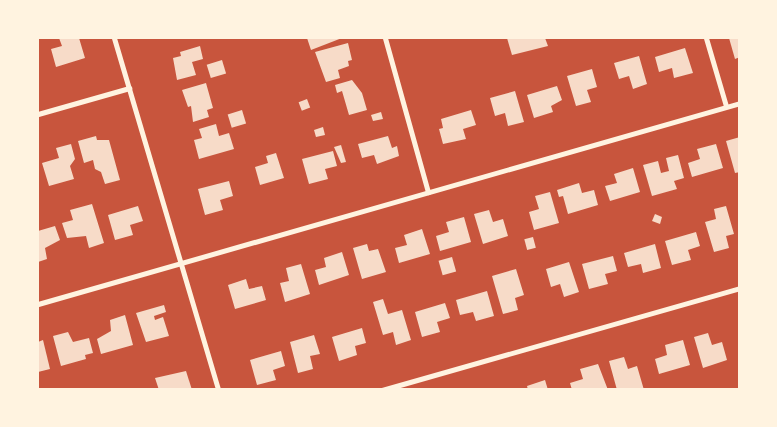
<!DOCTYPE html>
<style>
body{margin:0}
#map{position:relative;width:777px;height:427px;overflow:hidden;background:#c8553d;font-family:Lato,sans-serif}
div>[style]{position:absolute}
.building>*{inset:0;background:#f7dbc8;transform-origin:0 0}
.minor>*{height:5px;margin:-2.5px;padding:0 2.5px;transform-origin:2.5px;border-radius:2.5px;background:#fff3e0}
span{translate:-50% -50%;white-space:nowrap;text-align:center;line-height:1.15;-webkit-text-stroke:5px #fff3e0;paint-order:stroke}
.frame{position:absolute;inset:0;border:39px solid #fff3e0;pointer-events:none}
</style>
<div id="map">
<div class="building">
<div style="clip-path:polygon(59px 38px,79px 38px,85px 58px,56px 67px,51px 49px,62px 46px)"></div>
<div style="clip-path:polygon(307px 38px,342px 38px,311px 50px)"></div>
<div style="clip-path:polygon(507px 38px,545px 38px,548px 46px,512px 55px)"></div>
<div style="clip-path:polygon(729px 38px,740px 38px,740px 57px,735px 59px)"></div>
<div style="clip-path:polygon(348px 43px,352px 60px,348px 61px,349px 66px,338px 70px,340px 78px,326px 82px,315px 52px)"></div>
<div style="clip-path:polygon(200px 46px,203px 59px,192px 62px,196px 75px,177px 80px,173px 58px,181px 56px,180px 52px)"></div>
<div style="clip-path:polygon(685px 48px,693px 73px,674px 78px,672px 68px,659px 72px,655px 57px)"></div>
<div style="clip-path:polygon(639px 56px,647px 84px,633px 89px,629px 76px,619px 79px,614px 63px)"></div>
<div style="left:222px;top:60px;width:14px;height:16px;rotate:73deg"></div>
<div style="clip-path:polygon(592px 69px,597px 87px,587px 90px,591px 102px,576px 106px,567px 76px)"></div>
<div style="clip-path:polygon(352px 80px,362px 93px,367px 110px,349px 115px,342px 91px,337px 93px,335px 85px)"></div>
<div style="clip-path:polygon(206px 83px,213px 108px,207px 110px,209px 117px,193px 122px,191px 106px,188px 107px,182px 90px)"></div>
<div style="clip-path:polygon(557px 86px,562px 100px,551px 106px,553px 112px,534px 118px,527px 95px)"></div>
<div style="clip-path:polygon(515px 91px,524px 122px,508px 126px,505px 113px,495px 116px,490px 98px)"></div>
<div style="left:307px;top:99px;width:9px;height:9px;rotate:69deg"></div>
<div style="left:242px;top:110px;width:14px;height:15px;rotate:73deg"></div>
<div style="clip-path:polygon(471px 110px,476px 125px,463px 129px,466px 139px,443px 144px,439px 129px,443px 128px,441px 119px)"></div>
<div style="clip-path:polygon(381px 112px,383px 119px,373px 121px,371px 115px)"></div>
<div style="clip-path:polygon(216px 124px,219px 136px,229px 133px,234px 149px,199px 159px,194px 140px,202px 138px,199px 129px)"></div>
<div style="clip-path:polygon(323px 127px,325px 135px,316px 137px,314px 130px)"></div>
<div style="clip-path:polygon(96px 136px,97px 140px,109px 140px,120px 180px,105px 184px,101px 172px,95px 169px,93px 160px,84px 163px,78px 141px)"></div>
<div style="clip-path:polygon(388px 136px,392px 148px,397px 146px,399px 156px,377px 164px,374px 155px,362px 158px,358px 144px)"></div>
<div style="clip-path:polygon(740px 137px,740px 172px,735px 173px,726px 141px)"></div>
<div style="clip-path:polygon(71px 144px,75px 159px,70px 166px,74px 179px,49px 186px,42px 163px,59px 158px,56px 148px)"></div>
<div style="clip-path:polygon(716px 144px,723px 168px,692px 177px,688px 163px,700px 159px,697px 149px)"></div>
<div style="clip-path:polygon(341px 145px,346px 162px,341px 163px,334px 147px)"></div>
<div style="clip-path:polygon(333px 151px,337px 166px,325px 169px,328px 179px,309px 184px,302px 159px)"></div>
<div style="clip-path:polygon(276px 153px,284px 178px,260px 185px,255px 167px,268px 163px,266px 156px)"></div>
<div style="clip-path:polygon(678px 155px,684px 178px,674px 181px,677px 189px,652px 196px,643px 165px,658px 161px,661px 173px,669px 171px,666px 158px)"></div>
<div style="clip-path:polygon(633px 168px,640px 192px,610px 201px,605px 186px,617px 183px,614px 174px)"></div>
<div style="clip-path:polygon(229px 181px,233px 196px,220px 200px,223px 210px,205px 215px,198px 189px)"></div>
<div style="clip-path:polygon(579px 183px,582px 193px,594px 190px,598px 205px,568px 214px,563px 196px,559px 197px,557px 190px)"></div>
<div style="clip-path:polygon(550px 192px,559px 223px,534px 230px,529px 212px,539px 209px,535px 196px)"></div>
<div style="clip-path:polygon(92px 204px,104px 243px,89px 248px,86px 236px,67px 238px,62px 223px,73px 220px,70px 210px)"></div>
<div style="clip-path:polygon(138px 206px,143px 221px,130px 225px,133px 235px,115px 240px,108px 215px)"></div>
<div style="clip-path:polygon(726px 206px,734px 234px,726px 236px,729px 248px,714px 252px,705px 222px,716px 219px,714px 209px)"></div>
<div style="clip-path:polygon(489px 210px,493px 222px,503px 219px,508px 236px,483px 244px,474px 214px)"></div>
<div style="clip-path:polygon(655px 214px,662px 217px,660px 224px,652px 221px)"></div>
<div style="clip-path:polygon(464px 217px,471px 242px,440px 251px,436px 236px,449px 232px,446px 222px)"></div>
<div style="clip-path:polygon(55px 226px,60px 240px,45px 248px,47px 259px,38px 262px,38px 231px)"></div>
<div style="clip-path:polygon(422px 229px,430px 254px,399px 263px,395px 248px,407px 245px,404px 235px)"></div>
<div style="clip-path:polygon(696px 232px,700px 246px,688px 250px,691px 260px,672px 265px,665px 241px)"></div>
<div style="left:533px;top:237px;width:11px;height:9px;rotate:75deg"></div>
<div style="clip-path:polygon(367px 244px,369px 251px,378px 249px,386px 272px,362px 279px,353px 248px)"></div>
<div style="clip-path:polygon(655px 244px,661px 268px,643px 273px,641px 264px,628px 267px,624px 253px)"></div>
<div style="clip-path:polygon(342px 252px,349px 275px,319px 285px,315px 270px,326px 267px,324px 258px)"></div>
<div style="clip-path:polygon(613px 256px,617px 271px,605px 274px,608px 284px,589px 289px,582px 264px)"></div>
<div style="left:452px;top:257px;width:15px;height:14px;rotate:74deg"></div>
<div style="clip-path:polygon(569px 262px,579px 292px,564px 297px,560px 284px,551px 287px,546px 269px)"></div>
<div style="clip-path:polygon(301px 264px,310px 294px,285px 302px,280px 283px,289px 281px,286px 268px)"></div>
<div style="clip-path:polygon(516px 269px,524px 295px,515px 298px,518px 310px,503px 314px,492px 276px)"></div>
<div style="clip-path:polygon(246px 279px,249px 289px,262px 286px,266px 300px,235px 309px,228px 285px)"></div>
<div style="clip-path:polygon(487px 291px,494px 316px,476px 321px,473px 312px,460px 315px,456px 300px)"></div>
<div style="clip-path:polygon(383px 299px,388px 314px,402px 310px,411px 340px,396px 345px,393px 332px,383px 335px,373px 302px)"></div>
<div style="clip-path:polygon(445px 303px,450px 318px,437px 322px,440px 332px,422px 337px,415px 312px)"></div>
<div style="clip-path:polygon(164px 305px,166px 312px,154px 316px,155px 320px,163px 317px,169px 336px,146px 342px,136px 313px)"></div>
<div style="clip-path:polygon(125px 315px,133px 345px,101px 354px,97px 339px,111px 331px,110px 320px)"></div>
<div style="clip-path:polygon(362px 328px,366px 343px,355px 346px,357px 355px,339px 361px,332px 337px)"></div>
<div style="clip-path:polygon(68px 332px,73px 342px,89px 338px,93px 353px,85px 355px,86px 359px,61px 366px,53px 336px)"></div>
<div style="clip-path:polygon(708px 333px,712px 345px,722px 342px,727px 360px,703px 368px,694px 337px)"></div>
<div style="clip-path:polygon(314px 335px,320px 354px,310px 356px,313px 369px,298px 373px,290px 342px)"></div>
<div style="clip-path:polygon(43px 340px,50px 369px,38px 372px,38px 342px)"></div>
<div style="clip-path:polygon(683px 340px,690px 365px,659px 374px,655px 359px,667px 355px,665px 345px)"></div>
<div style="clip-path:polygon(281px 351px,285px 366px,273px 370px,276px 380px,257px 385px,250px 360px)"></div>
<div style="clip-path:polygon(624px 357px,628px 369px,637px 366px,644px 390px,617px 390px,609px 361px)"></div>
<div style="clip-path:polygon(598px 364px,608px 390px,572px 390px,570px 383px,583px 379px,580px 369px)"></div>
<div style="clip-path:polygon(186px 371px,192px 390px,159px 390px,155px 378px)"></div>
<div style="clip-path:polygon(545px 380px,548px 390px,528px 390px,527px 386px)"></div>
</div>
<div class="minor">
<div style="left:114px;top:38px;width:367px;rotate:73.5deg"></div>
<div style="left:385px;top:38px;width:160px;rotate:74.4deg"></div>
<div style="left:706px;top:38px;width:71px;rotate:73.6deg"></div>
<div style="left:38px;top:114px;width:95px;rotate:-15.9deg"></div>
<div style="left:38px;top:304px;width:730px;rotate:-15.98deg"></div>
<div style="left:382px;top:390px;width:372px;rotate:-15.9deg"></div>
</div>
<div class="frame"></div>
</div>
